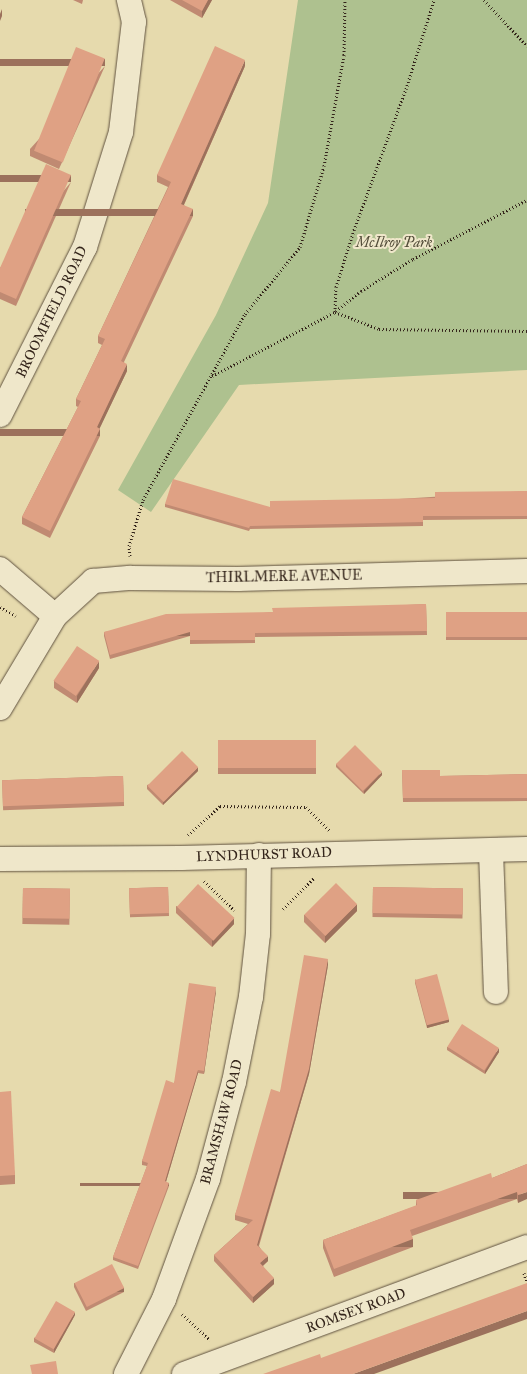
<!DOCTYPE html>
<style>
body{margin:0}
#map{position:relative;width:527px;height:1374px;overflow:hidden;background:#e6daad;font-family:"IM FELL Great Primer",serif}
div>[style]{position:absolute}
.green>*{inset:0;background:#aec18f}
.path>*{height:3px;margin-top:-1.5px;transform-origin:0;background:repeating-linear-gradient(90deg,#34251b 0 1px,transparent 0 3.5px)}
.roads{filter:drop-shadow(0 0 1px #605240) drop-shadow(0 0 1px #605240)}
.minor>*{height:24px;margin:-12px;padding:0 12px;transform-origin:12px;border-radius:12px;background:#efe7ca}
.wall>*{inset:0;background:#c08a72;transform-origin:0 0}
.shaded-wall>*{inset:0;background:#9c715c;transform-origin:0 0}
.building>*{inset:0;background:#dfa184;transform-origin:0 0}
span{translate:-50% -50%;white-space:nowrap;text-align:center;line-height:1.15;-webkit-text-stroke:4px #efe7ca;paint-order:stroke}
.park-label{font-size:14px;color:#524c38;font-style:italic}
.street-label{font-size:14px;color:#34251b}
</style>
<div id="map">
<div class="green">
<div style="clip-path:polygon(298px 0,527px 0,527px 370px,239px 385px,151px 512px,118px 490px,216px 315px,268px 203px)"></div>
</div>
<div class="path">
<div style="left:484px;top:0;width:63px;rotate:46.9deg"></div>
<div style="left:336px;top:311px;width:32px;rotate:-39deg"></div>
<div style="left:361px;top:291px;width:61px;rotate:-31.6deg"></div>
<div style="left:413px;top:259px;width:128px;rotate:-27.4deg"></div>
<div style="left:335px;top:312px;width:25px;rotate:-88deg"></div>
<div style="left:336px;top:287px;width:60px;rotate:-72.5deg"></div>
<div style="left:354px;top:230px;width:150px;rotate:-69.8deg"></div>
<div style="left:406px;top:89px;width:93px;rotate:-72.5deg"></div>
<div style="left:212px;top:376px;width:139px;rotate:-27.5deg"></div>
<div style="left:335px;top:312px;width:47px;rotate:21.1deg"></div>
<div style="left:379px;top:329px;width:148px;rotate:0.8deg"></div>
<div style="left:130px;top:556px;width:10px;rotate:-96deg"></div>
<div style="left:129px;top:546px;width:48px;rotate:-73.1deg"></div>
<div style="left:143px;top:500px;width:212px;rotate:-61.3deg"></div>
<div style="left:245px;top:314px;width:87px;rotate:-50.6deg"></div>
<div style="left:300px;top:247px;width:84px;rotate:-73.5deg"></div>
<div style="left:324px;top:166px;width:113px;rotate:-79.8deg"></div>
<div style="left:344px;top:55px;width:55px;rotate:-89deg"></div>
<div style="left:0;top:607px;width:18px;rotate:29deg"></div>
<div style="left:188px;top:835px;width:43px;rotate:-42.2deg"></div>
<div style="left:220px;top:806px;width:86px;rotate:0.7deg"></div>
<div style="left:306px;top:807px;width:33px;rotate:45deg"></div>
<div style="left:204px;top:881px;width:42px;rotate:44deg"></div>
<div style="left:283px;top:909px;width:44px;rotate:-45deg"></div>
<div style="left:524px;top:1273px;width:9px;rotate:72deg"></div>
<div style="left:182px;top:1314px;width:38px;rotate:43deg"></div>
</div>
<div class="roads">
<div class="minor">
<div style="left:0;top:415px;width:188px;rotate:-63.2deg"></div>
<div style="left:85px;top:247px;width:121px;rotate:-72.6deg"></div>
<div style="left:121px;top:132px;width:111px;rotate:-83.3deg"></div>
<div style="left:134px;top:22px;width:23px;rotate:-103deg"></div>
<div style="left:0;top:569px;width:72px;rotate:40.5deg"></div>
<div style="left:0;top:708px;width:107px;rotate:-59.1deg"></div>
<div style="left:55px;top:616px;width:52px;rotate:-42.6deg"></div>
<div style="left:93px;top:581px;width:38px;rotate:-5deg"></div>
<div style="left:131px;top:578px;width:107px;rotate:0.5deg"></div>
<div style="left:238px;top:579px;width:289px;rotate:-1.6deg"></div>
<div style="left:491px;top:851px;width:141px;rotate:88deg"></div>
<div style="left:0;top:859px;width:181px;rotate:-0.3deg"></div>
<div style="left:181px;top:858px;width:346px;rotate:-1.5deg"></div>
<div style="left:126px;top:1374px;width:84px;rotate:-63.1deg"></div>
<div style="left:164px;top:1299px;width:128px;rotate:-69.9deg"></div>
<div style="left:208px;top:1179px;width:100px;rotate:-75deg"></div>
<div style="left:234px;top:1082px;width:87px;rotate:-78.7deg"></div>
<div style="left:251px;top:997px;width:63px;rotate:-83.7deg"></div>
<div style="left:258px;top:934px;width:79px;rotate:-89.3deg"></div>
<div style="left:184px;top:1374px;width:366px;rotate:-20.3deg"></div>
</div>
</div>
<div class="wall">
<div style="clip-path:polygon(73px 0,83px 0,82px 4px)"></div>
<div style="clip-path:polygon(170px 0,212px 0,202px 18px)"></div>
<div style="clip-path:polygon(105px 66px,59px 169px,30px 156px,30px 149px)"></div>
<div style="clip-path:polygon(245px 66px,184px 205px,193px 216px,124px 362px,127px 371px,99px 429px,100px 436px,50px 538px,22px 524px,22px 517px,78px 407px,76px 406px,76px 399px,102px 345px,98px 343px,98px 336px,168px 187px,157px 182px,157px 175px)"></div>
<div style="clip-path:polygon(71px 182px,16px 306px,0 299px,0 268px)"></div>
<div style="clip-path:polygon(527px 491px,527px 519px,423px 520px,423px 526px,250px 529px,249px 531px,165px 507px,165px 504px,270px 507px)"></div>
<div style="clip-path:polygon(426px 604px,427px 635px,255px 637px,255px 643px,190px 644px,190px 636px,110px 659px,104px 636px,104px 632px,272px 612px)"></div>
<div style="left:527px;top:612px;width:28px;height:81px;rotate:90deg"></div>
<div style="clip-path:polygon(99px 668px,77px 703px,54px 688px,54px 681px)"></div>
<div style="left:316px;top:740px;width:34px;height:98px;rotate:90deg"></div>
<div style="clip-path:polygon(336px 764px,382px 775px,364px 794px,336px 767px)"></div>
<div style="clip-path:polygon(402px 770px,440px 776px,527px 774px,527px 801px,403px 802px)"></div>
<div style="clip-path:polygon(198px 771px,163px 805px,147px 789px,147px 785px)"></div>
<div style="left:123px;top:776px;width:30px;height:121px;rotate:88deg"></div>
<div style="left:168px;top:887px;width:29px;height:39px;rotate:88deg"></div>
<div style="left:373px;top:887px;width:90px;height:30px;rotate:1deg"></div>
<div style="left:23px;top:888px;width:47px;height:36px;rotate:1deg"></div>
<div style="clip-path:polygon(176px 906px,234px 924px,212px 947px,176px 913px)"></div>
<div style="clip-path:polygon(357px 911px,325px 943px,304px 922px,304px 915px)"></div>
<div style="clip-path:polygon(328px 965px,309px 1074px,259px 1246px,268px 1261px,263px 1266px,274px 1284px,253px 1303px,214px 1261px,214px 1255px,248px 1224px,235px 1220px,235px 1215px,280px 1092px)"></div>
<div style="clip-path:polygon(415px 979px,449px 1022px,427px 1028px,415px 983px)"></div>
<div style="clip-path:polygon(216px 991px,204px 1074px,198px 1073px,166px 1182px,169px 1186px,138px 1269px,113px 1260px,113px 1257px,147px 1166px,142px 1165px,142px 1161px,174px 1083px)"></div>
<div style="clip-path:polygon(447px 1047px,499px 1052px,485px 1074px,447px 1050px)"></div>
<div style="clip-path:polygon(0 1092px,15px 1175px,15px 1184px,0 1185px)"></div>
<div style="clip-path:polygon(527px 1164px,518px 1203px,517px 1199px,412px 1236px,413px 1247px,334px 1277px,323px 1248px,323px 1240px,416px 1206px,416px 1200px,492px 1178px)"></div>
<div style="clip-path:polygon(74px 1283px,124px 1292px,86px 1311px,74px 1287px)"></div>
<div style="clip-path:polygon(75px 1315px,54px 1353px,34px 1342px,34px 1338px)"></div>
</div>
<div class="shaded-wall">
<div style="clip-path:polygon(208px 0,212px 0,202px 18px,202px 11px)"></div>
<div style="clip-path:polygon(2px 9px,2px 16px,0 21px,0 14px)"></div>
<div style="left:105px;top:59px;width:7px;height:113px;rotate:90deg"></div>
<div style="clip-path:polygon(245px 60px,245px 66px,181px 211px,181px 204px)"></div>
<div style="left:71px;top:175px;width:7px;height:136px;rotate:90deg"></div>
<div style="left:193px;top:209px;width:7px;height:168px;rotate:90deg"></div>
<div style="clip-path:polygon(127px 364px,127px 371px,97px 434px,97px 427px)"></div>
<div style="left:100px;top:429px;width:7px;height:114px;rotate:90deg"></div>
<div style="left:190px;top:632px;width:4px;height:83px;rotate:90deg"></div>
<div style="clip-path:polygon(99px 661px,99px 668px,77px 703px,77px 696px)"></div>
<div style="clip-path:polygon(198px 767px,198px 771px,163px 805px,163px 802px)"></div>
<div style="clip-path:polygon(382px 772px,382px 775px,364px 794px,364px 791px)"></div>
<div style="clip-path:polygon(357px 904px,357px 911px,325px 943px,325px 936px)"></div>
<div style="clip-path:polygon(234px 918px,234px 924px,212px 947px,212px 941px)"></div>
<div style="clip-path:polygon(328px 959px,328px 965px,309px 1074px,257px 1250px,257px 1245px)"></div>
<div style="clip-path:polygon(216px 987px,216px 991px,204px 1074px,204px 1071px)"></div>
<div style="clip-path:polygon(449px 1019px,449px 1022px,427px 1028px,427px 1024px)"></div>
<div style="clip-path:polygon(499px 1048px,499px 1052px,485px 1074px,485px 1071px)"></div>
<div style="clip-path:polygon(198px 1070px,198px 1073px,165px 1185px,165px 1181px)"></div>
<div style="left:169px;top:1183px;width:3px;height:89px;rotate:90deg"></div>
<div style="left:517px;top:1192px;width:7px;height:114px;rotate:90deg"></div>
<div style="clip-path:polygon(527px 1192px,527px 1199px,518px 1203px,518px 1195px)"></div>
<div style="left:413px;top:1239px;width:8px;height:85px;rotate:90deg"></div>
<div style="clip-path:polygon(268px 1256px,268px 1261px,260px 1268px,260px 1263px)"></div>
<div style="clip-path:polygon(274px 1278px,274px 1284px,253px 1303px,253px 1297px)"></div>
<div style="left:124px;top:1288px;width:4px;height:42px;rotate:90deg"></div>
<div style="clip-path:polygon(527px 1311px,527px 1319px,374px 1374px,353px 1374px)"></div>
<div style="clip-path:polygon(75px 1312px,75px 1315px,54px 1353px,54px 1349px)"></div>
</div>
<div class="building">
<div style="clip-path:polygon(182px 0,208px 0,202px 11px)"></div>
<div style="clip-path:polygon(215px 46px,245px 60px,181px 204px,193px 209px,121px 361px,127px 364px,97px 427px,100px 429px,50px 531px,22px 517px,81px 401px,76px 399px,105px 339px,98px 336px,171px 182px,157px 175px)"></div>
<div style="left:76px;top:47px;width:31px;height:112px;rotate:22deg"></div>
<div style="clip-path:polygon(46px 164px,71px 175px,16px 299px,0 292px,0 268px)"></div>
<div style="clip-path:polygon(173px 479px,270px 507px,270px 501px,435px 498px,435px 492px,527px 491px,527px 516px,423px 516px,423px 522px,250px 526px,249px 528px,165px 504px)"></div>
<div style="clip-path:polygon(426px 604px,427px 631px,255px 633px,255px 640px,190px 640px,190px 632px,110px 655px,104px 632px,166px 614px,273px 612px,272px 608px)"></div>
<div style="left:527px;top:612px;width:25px;height:81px;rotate:90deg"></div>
<div style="left:77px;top:646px;width:27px;height:42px;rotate:34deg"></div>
<div style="left:316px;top:740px;width:28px;height:98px;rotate:90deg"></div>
<div style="left:355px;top:745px;width:38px;height:27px;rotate:45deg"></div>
<div style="left:182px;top:751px;width:23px;height:49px;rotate:45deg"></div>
<div style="clip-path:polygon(402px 770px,440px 770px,440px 776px,527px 774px,527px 798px,403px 798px)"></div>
<div style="left:123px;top:776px;width:26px;height:121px;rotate:88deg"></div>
<div style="left:336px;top:883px;width:30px;height:45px;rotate:45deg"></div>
<div style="left:198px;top:884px;width:50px;height:31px;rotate:43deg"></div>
<div style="left:168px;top:887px;width:26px;height:39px;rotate:88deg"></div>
<div style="left:373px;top:887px;width:90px;height:26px;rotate:1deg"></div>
<div style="left:23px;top:888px;width:47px;height:30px;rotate:1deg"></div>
<div style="clip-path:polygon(304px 955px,328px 959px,309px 1069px,257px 1245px,268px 1256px,260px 1263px,274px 1278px,253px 1297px,214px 1255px,253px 1220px,235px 1215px,271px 1089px,280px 1092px)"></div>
<div style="left:437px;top:974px;width:47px;height:23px;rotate:75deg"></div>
<div style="clip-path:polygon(189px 983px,216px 987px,204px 1071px,198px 1070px,165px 1181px,169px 1183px,138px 1266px,113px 1257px,148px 1163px,142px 1161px,166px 1080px,174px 1083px)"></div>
<div style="left:462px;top:1024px;width:44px;height:27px;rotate:33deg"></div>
<div style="clip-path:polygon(11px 1091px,15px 1175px,0 1176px,0 1092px)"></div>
<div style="clip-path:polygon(527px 1164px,527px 1192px,518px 1195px,517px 1192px,410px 1230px,413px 1239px,334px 1269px,323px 1240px,417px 1205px,416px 1200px,491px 1173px,492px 1178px)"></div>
<div style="left:112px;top:1264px;width:27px;height:42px;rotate:63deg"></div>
<div style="clip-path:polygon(527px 1283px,527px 1311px,353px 1374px,263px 1374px,320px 1354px,321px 1358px)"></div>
<div style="left:56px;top:1301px;width:22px;height:43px;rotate:30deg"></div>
<div style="clip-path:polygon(56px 1361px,58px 1374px,32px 1374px,30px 1365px)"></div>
</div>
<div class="park-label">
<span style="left:394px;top:243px">McIlroy Park</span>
</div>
<div class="street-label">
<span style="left:52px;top:312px;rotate:-64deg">BROOMFIELD ROAD</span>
<span style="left:284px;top:577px;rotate:-1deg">THIRLMERE AVENUE</span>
<span style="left:264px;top:855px;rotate:-2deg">LYNDHURST ROAD</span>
<span style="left:222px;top:1122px;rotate:-75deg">BRAMSHAW ROAD</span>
<span style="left:356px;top:1311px;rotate:-20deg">ROMSEY ROAD</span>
</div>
</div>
